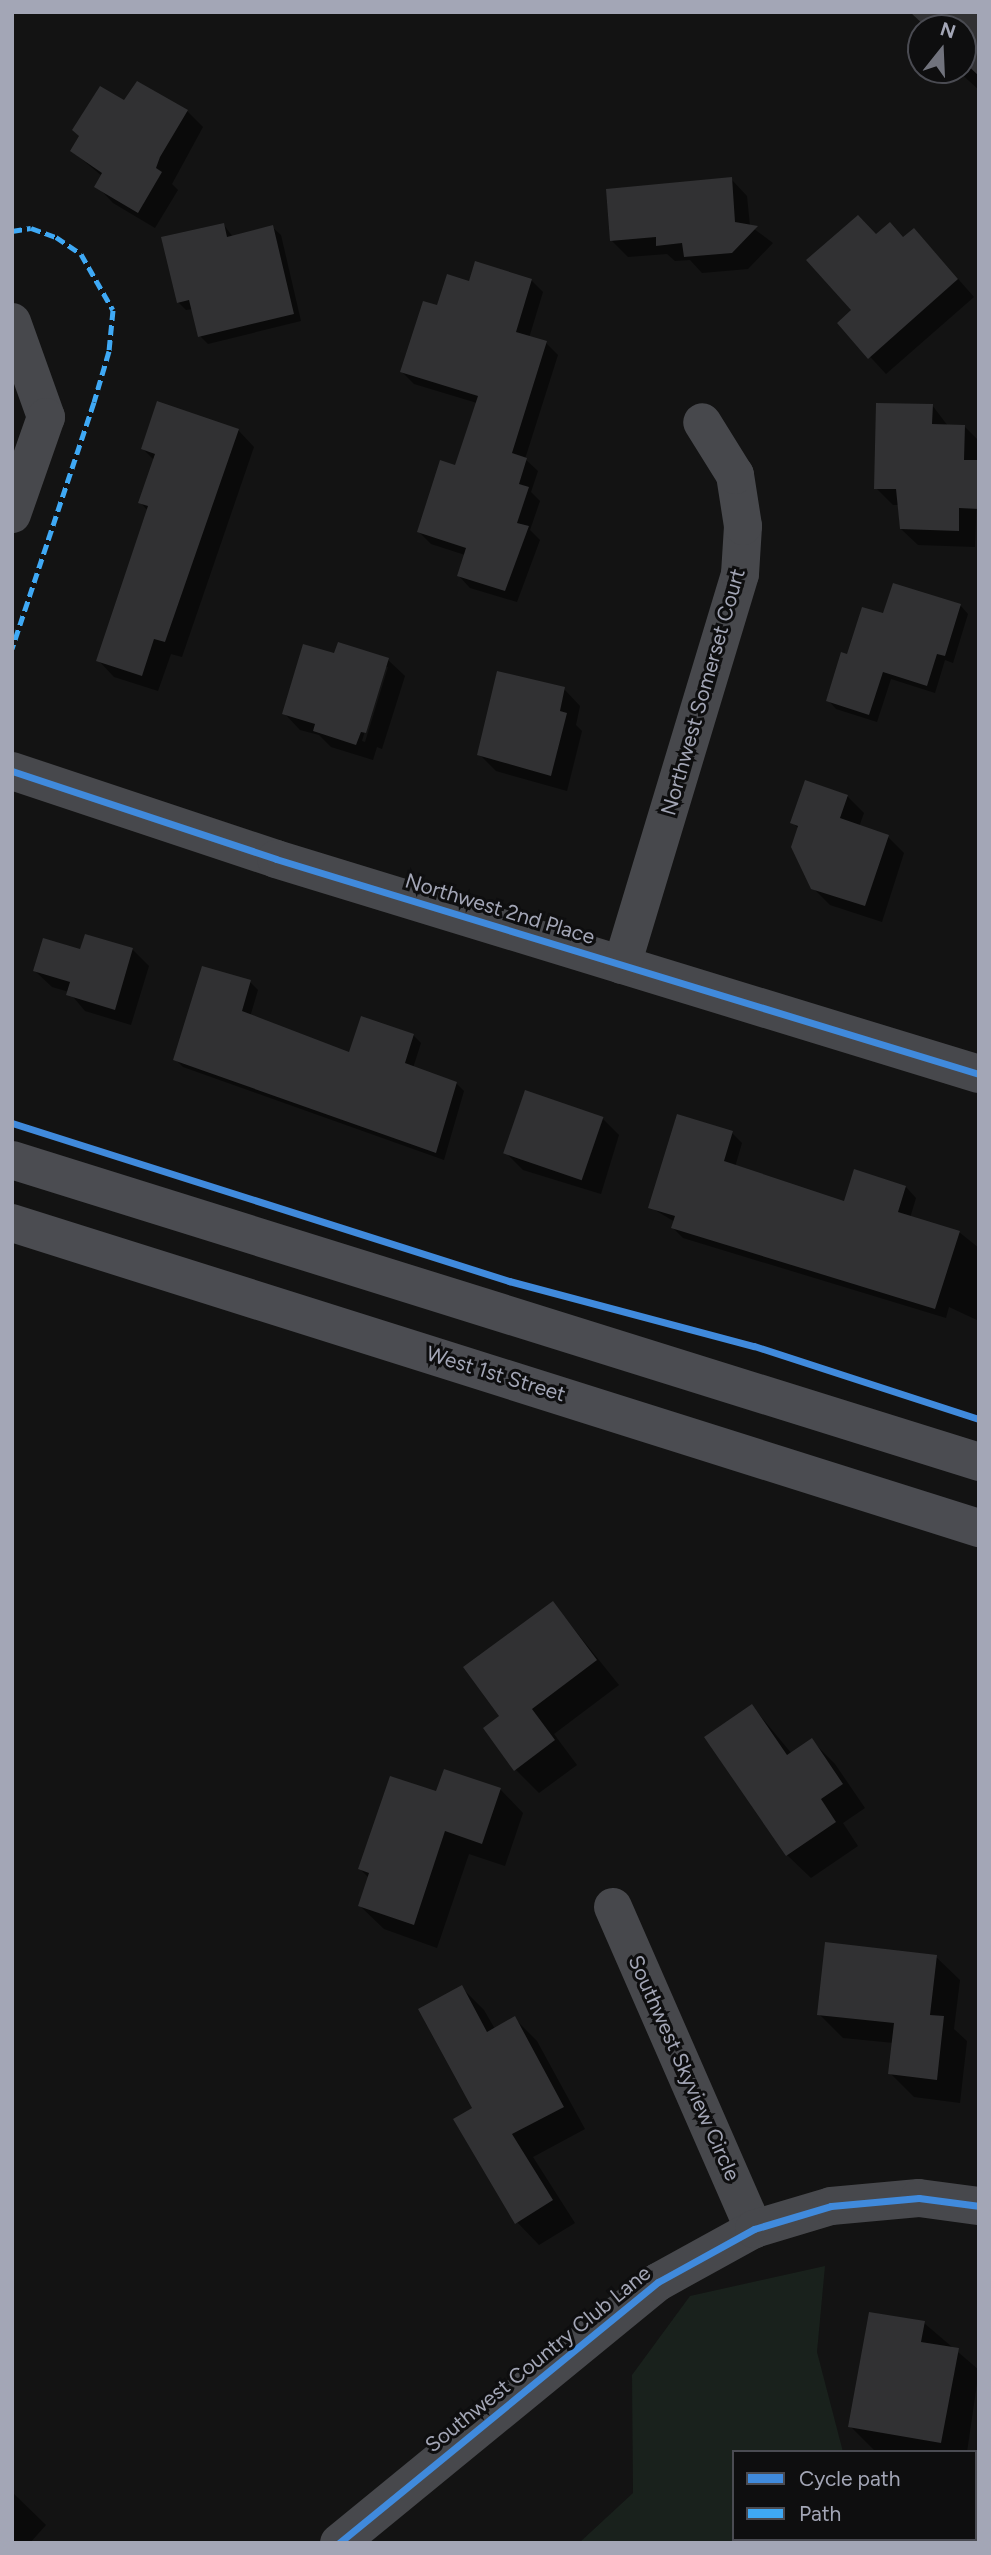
<!DOCTYPE html>
<style>
body{margin:0}
#map{position:relative;width:991px;height:2555px;overflow:hidden;background:#131313;font-family:Figtree,sans-serif}
div>[style]{position:absolute}
.green>*{inset:0;background:#19211c}
.shadow>*{inset:0;background:#0007}
.building>*{inset:0;background:#313133;transform-origin:0 0}
.minor>*{height:38px;margin:-19px;padding:0 19px;transform-origin:19px;border-radius:19px;background:#47484c}
.secondary>*{height:38px;margin:-19px;padding:0 19px;transform-origin:19px;border-radius:19px;background:#4b4c51}
.quiet>*{height:5px;margin-top:-2.5px;transform-origin:0;background:repeating-linear-gradient(90deg,#3fa9f5 0 10px,transparent 0 15px)}
.cycleway>*{height:7px;margin:-3.5px;padding:0 3.5px;transform-origin:3.5px;border-radius:3.5px;background:#408adc}
span{translate:-50% -50%;white-space:nowrap;text-align:center;line-height:1.15;-webkit-text-stroke:6px #0e0e0f;paint-order:stroke}
.street-label{font-size:21px;color:#a3a6b6}
.frame{position:absolute;inset:0;border:14px solid #a3a6b6;pointer-events:none}
.legend{position:absolute;left:732px;top:2450px;width:245px;height:91px;box-sizing:border-box;background:#0e0e0f;border:2px solid #4a4b52;margin:0;padding:9px 12px;list-style:none;font-size:21px;color:#a3a6b6}
.legend li{display:flex;align-items:center;gap:14px;height:35px}
.legend b{width:35px;border:2px solid #4a4b52}
.north{position:absolute;left:907px;top:14px;width:70px;height:70px;box-sizing:border-box;background:#0e0e0f;border:2px solid #4a4b52;border-radius:50%;rotate:18deg;font-size:19px;font-weight:700;line-height:28px;text-align:center;color:#a3a6b6}
.north::after{content:'';display:block;margin:auto;width:24px;height:32px;background:#71737d;clip-path:polygon(50% 0,100% 100%,50% 72%,0 100%)}
</style>
<div id="map">
<div class="green">
<div style="clip-path:polygon(825px 2266px,817px 2352px,843px 2452px,734px 2452px,734px 2539px,975px 2539px,975px 2532px,979px 2543px,579px 2543px,633px 2493px,632px 2375px,690px 2296px)"></div>
</div>
<div class="shadow">
<div style="clip-path:polygon(979px 12px,979px 90px,957px 70px,963px 70px,963px 28px,928px 28px)"></div>
<div style="clip-path:polygon(124px 103px,187px 111px,203px 127px,172px 184px,178px 190px,155px 228px,113px 203px,97px 186px,102px 176px,72px 151px,80px 136px)"></div>
<div style="clip-path:polygon(731px 179px,747px 196px,750px 226px,773px 243px,748px 269px,702px 273px,690px 260px,675px 261px,667px 254px,628px 257px,612px 241px)"></div>
<div style="clip-path:polygon(223px 224px,233px 237px,272px 227px,281px 235px,301px 321px,208px 344px,200px 336px,193px 309px,186px 310px,178px 302px)"></div>
<div style="clip-path:polygon(877px 236px,930px 247px,974px 297px,886px 374px,839px 323px,854px 310px)"></div>
<div style="clip-path:polygon(531px 280px,543px 292px,529px 338px,546px 343px,558px 355px,525px 459px,538px 471px,531px 492px,540px 501px,530px 530px,540px 540px,517px 602px,470px 588px,459px 576px,465px 555px,431px 544px,419px 532px,457px 467px,477px 403px,414px 384px,402px 372px,438px 307px,470px 283px)"></div>
<div style="clip-path:polygon(932px 405px,948px 426px,965px 427px,979px 441px,975px 547px,918px 545px,901px 529px,899px 505px,893px 505px,876px 488px)"></div>
<div style="clip-path:polygon(238px 430px,254px 447px,182px 657px,171px 654px,158px 691px,114px 677px,98px 660px,148px 511px,140px 502px,154px 460px,143px 449px)"></div>
<div style="clip-path:polygon(960px 605px,968px 614px,953px 663px,945px 660px,935px 693px,891px 679px,877px 722px,836px 709px,828px 700px,848px 656px,885px 615px)"></div>
<div style="clip-path:polygon(evenodd,335px 655px,388px 660px,405px 676px,382px 749px,377px 747px,373px 760px,331px 747px,319px 735px,300px 730px,284px 713px,335px 655px,384px 667px,388px 667px,365px 742px,362px 741px,384px 667px)"></div>
<div style="clip-path:polygon(564px 689px,580px 706px,576px 725px,582px 731px,567px 791px,496px 771px,479px 754px)"></div>
<div style="clip-path:polygon(847px 796px,864px 813px,859px 827px,888px 837px,904px 853px,882px 922px,830px 905px,813px 888px,799px 829px,792px 822px)"></div>
<div style="clip-path:polygon(132px 949px,149px 966px,131px 1025px,85px 1011px,69px 992px,52px 987px,35px 971px,82px 951px)"></div>
<div style="clip-path:polygon(250px 982px,258px 990px,250px 1017px,350px 1054px,413px 1035px,421px 1043px,413px 1068px,456px 1083px,464px 1091px,444px 1160px,183px 1067px,175px 1059px)"></div>
<div style="clip-path:polygon(526px 1092px,603px 1119px,619px 1135px,601px 1194px,523px 1170px,507px 1154px)"></div>
<div style="clip-path:polygon(732px 1133px,742px 1143px,735px 1167px,845px 1204px,906px 1187px,916px 1198px,910px 1218px,959px 1232px,979px 1248px,979px 1321px,949px 1307px,946px 1318px,683px 1238px,673px 1228px,675px 1222px,650px 1207px)"></div>
<div style="clip-path:polygon(553px 1603px,619px 1685px,554px 1734px,577px 1765px,539px 1793px,515px 1769px,502px 1716px)"></div>
<div style="clip-path:polygon(752px 1706px,792px 1754px,811px 1740px,835px 1764px,865px 1808px,843px 1823px,858px 1846px,811px 1878px,787px 1855px)"></div>
<div style="clip-path:polygon(500px 1789px,523px 1813px,505px 1866px,469px 1854px,437px 1948px,384px 1929px,360px 1906px,370px 1879px,360px 1869px,437px 1794px)"></div>
<div style="clip-path:polygon(936px 1957px,960px 1980px,954px 2029px,967px 2041px,960px 2103px,914px 2097px,890px 2073px,894px 2043px,843px 2038px,819px 2014px)"></div>
<div style="clip-path:polygon(462px 1988px,484px 2010px,495px 2029px,515px 2019px,537px 2041px,585px 2129px,533px 2157px,575px 2223px,539px 2245px,517px 2222px,475px 2109px)"></div>
<div style="clip-path:polygon(924px 2323px,979px 2370px,967px 2452px,874px 2450px,850px 2426px)"></div>
<div style="clip-path:polygon(12px 2492px,46px 2525px,30px 2543px,12px 2543px)"></div>
</div>
<div class="building">
<div style="clip-path:polygon(910px 12px,979px 12px,979px 76px,963px 61px,963px 28px,927px 28px)"></div>
<div style="clip-path:polygon(137px 81px,188px 110px,160px 157px,156px 168px,162px 172px,138px 213px,94px 187px,102px 173px,70px 151px,79px 136px,72px 130px,100px 86px,124px 100px)"></div>
<div style="clip-path:polygon(732px 177px,735px 222px,758px 226px,732px 253px,684px 257px,682px 243px,656px 246px,656px 237px,610px 241px,606px 189px)"></div>
<div style="clip-path:polygon(858px 215px,876px 234px,890px 222px,903px 237px,914px 228px,958px 279px,868px 359px,837px 323px,851px 310px,806px 260px)"></div>
<div style="clip-path:polygon(224px 223px,227px 237px,273px 225px,294px 314px,198px 337px,189px 300px,177px 303px,161px 237px)"></div>
<div style="clip-path:polygon(475px 261px,532px 279px,516px 332px,547px 341px,512px 453px,527px 458px,519px 484px,529px 487px,517px 523px,529px 526px,505px 591px,457px 576px,466px 548px,417px 532px,440px 460px,455px 465px,478px 396px,400px 372px,423px 301px,437px 305px,447px 274px,469px 281px)"></div>
<div style="clip-path:polygon(157px 401px,239px 429px,165px 642px,154px 639px,142px 676px,96px 661px,148px 506px,138px 503px,155px 454px,141px 449px)"></div>
<div style="clip-path:polygon(876px 403px,933px 404px,932px 424px,965px 425px,964px 460px,979px 460px,979px 509px,959px 508px,959px 531px,900px 529px,896px 489px,874px 489px)"></div>
<div style="clip-path:polygon(893px 583px,961px 604px,945px 656px,937px 654px,927px 686px,883px 672px,869px 715px,826px 701px,841px 652px,847px 654px,862px 607px,883px 613px)"></div>
<div style="clip-path:polygon(338px 642px,389px 658px,366px 733px,361px 732px,356px 745px,313px 731px,315px 724px,282px 714px,303px 644px,334px 653px)"></div>
<div style="clip-path:polygon(497px 671px,565px 687px,560px 711px,567px 713px,551px 776px,477px 755px)"></div>
<div style="clip-path:polygon(805px 780px,848px 795px,840px 818px,889px 835px,865px 906px,811px 889px,791px 847px,798px 826px,790px 823px)"></div>
<div style="clip-path:polygon(85px 934px,133px 948px,115px 1010px,66px 995px,70px 982px,33px 971px,43px 938px,80px 949px)"></div>
<div style="clip-path:polygon(202px 966px,251px 980px,242px 1011px,349px 1052px,361px 1016px,414px 1034px,405px 1063px,457px 1082px,436px 1153px,173px 1060px)"></div>
<div style="left:525px;top:1090px;width:83px;height:67px;rotate:19deg"></div>
<div style="clip-path:polygon(677px 1114px,733px 1131px,724px 1161px,844px 1201px,854px 1169px,906px 1186px,898px 1212px,960px 1231px,935px 1309px,671px 1228px,675px 1216px,648px 1208px)"></div>
<div style="clip-path:polygon(553px 1601px,597px 1660px,532px 1709px,555px 1740px,514px 1771px,483px 1728px,499px 1716px,463px 1667px)"></div>
<div style="clip-path:polygon(752px 1704px,787px 1755px,812px 1738px,843px 1784px,821px 1799px,836px 1822px,786px 1856px,704px 1737px)"></div>
<div style="clip-path:polygon(444px 1769px,501px 1788px,482px 1844px,445px 1831px,414px 1925px,358px 1906px,369px 1873px,358px 1869px,390px 1776px,436px 1791px)"></div>
<div style="clip-path:polygon(825px 1942px,937px 1955px,930px 2015px,944px 2016px,937px 2080px,888px 2074px,894px 2023px,817px 2015px)"></div>
<div style="clip-path:polygon(462px 1985px,487px 2032px,515px 2016px,564px 2107px,512px 2134px,553px 2200px,515px 2224px,453px 2119px,472px 2108px,418px 2009px)"></div>
<div style="clip-path:polygon(869px 2312px,925px 2321px,921px 2342px,959px 2348px,941px 2443px,848px 2427px)"></div>
</div>
<div class="minor">
<div style="left:12px;top:322px;width:101px;rotate:70.3deg"></div>
<div style="left:46px;top:417px;width:103px;rotate:109.3deg"></div>
<div style="left:12px;top:771px;width:278px;rotate:18.4deg"></div>
<div style="left:276px;top:859px;width:735px;rotate:17.01deg"></div>
<div style="left:622px;top:965px;width:408px;rotate:-73.2deg"></div>
<div style="left:740px;top:574px;width:48px;rotate:-86.4deg"></div>
<div style="left:743px;top:526px;width:52px;rotate:-98.9deg"></div>
<div style="left:735px;top:475px;width:62px;rotate:-121.9deg"></div>
<div style="left:613px;top:1907px;width:352px;rotate:66.4deg"></div>
<div style="left:339px;top:2543px;width:412px;rotate:-39.3deg"></div>
<div style="left:658px;top:2282px;width:110px;rotate:-28.9deg"></div>
<div style="left:754px;top:2229px;width:80px;rotate:-16.6deg"></div>
<div style="left:831px;top:2206px;width:88px;rotate:-5.2deg"></div>
<div style="left:919px;top:2198px;width:61px;rotate:7.6deg"></div>
</div>
<div class="secondary">
<div style="left:12px;top:1160px;width:1013px;rotate:17.34deg"></div>
<div style="left:12px;top:1223px;width:1014px;rotate:17.51deg"></div>
</div>
<div class="quiet">
<div style="left:12px;top:231px;width:19px;rotate:-9deg"></div>
<div style="left:31px;top:228px;width:27px;rotate:20deg"></div>
<div style="left:56px;top:237px;width:30px;rotate:34deg"></div>
<div style="left:81px;top:254px;width:64px;rotate:60.3deg"></div>
<div style="left:113px;top:310px;width:41px;rotate:95.6deg"></div>
<div style="left:109px;top:351px;width:53px;rotate:106.4deg"></div>
<div style="left:94px;top:402px;width:260px;rotate:108.4deg"></div>
</div>
<div class="cycleway">
<div style="left:12px;top:771px;width:278px;rotate:18.4deg"></div>
<div style="left:276px;top:859px;width:735px;rotate:17.01deg"></div>
<div style="left:12px;top:1123px;width:522px;rotate:17.64deg"></div>
<div style="left:509px;top:1281px;width:253px;rotate:14.9deg"></div>
<div style="left:754px;top:1346px;width:237px;rotate:18deg"></div>
<div style="left:339px;top:2543px;width:412px;rotate:-39.3deg"></div>
<div style="left:658px;top:2282px;width:110px;rotate:-28.9deg"></div>
<div style="left:754px;top:2229px;width:80px;rotate:-16.6deg"></div>
<div style="left:831px;top:2206px;width:88px;rotate:-5.2deg"></div>
<div style="left:919px;top:2198px;width:61px;rotate:7.6deg"></div>
</div>
<div class="street-label">
<span style="left:703px;top:692px;rotate:-74deg">Northwest Somerset Court</span>
<span style="left:500px;top:909px;rotate:17deg">Northwest 2nd Place</span>
<span style="left:496px;top:1374px;rotate:17deg">West 1st Street</span>
<span style="left:684px;top:2068px;rotate:66deg">Southwest Skyview Circle</span>
<span style="left:538px;top:2359px;rotate:-39deg">Southwest Country Club Lane</span>
</div>
<div class="frame"></div>
<ul class="legend">
<li><b style="height:9px;background:#408adc"></b>Cycle path</li>
<li><b style="height:9px;background:#3fa9f5"></b>Path</li>
</ul>
<div class="north">N</div>
</div>
